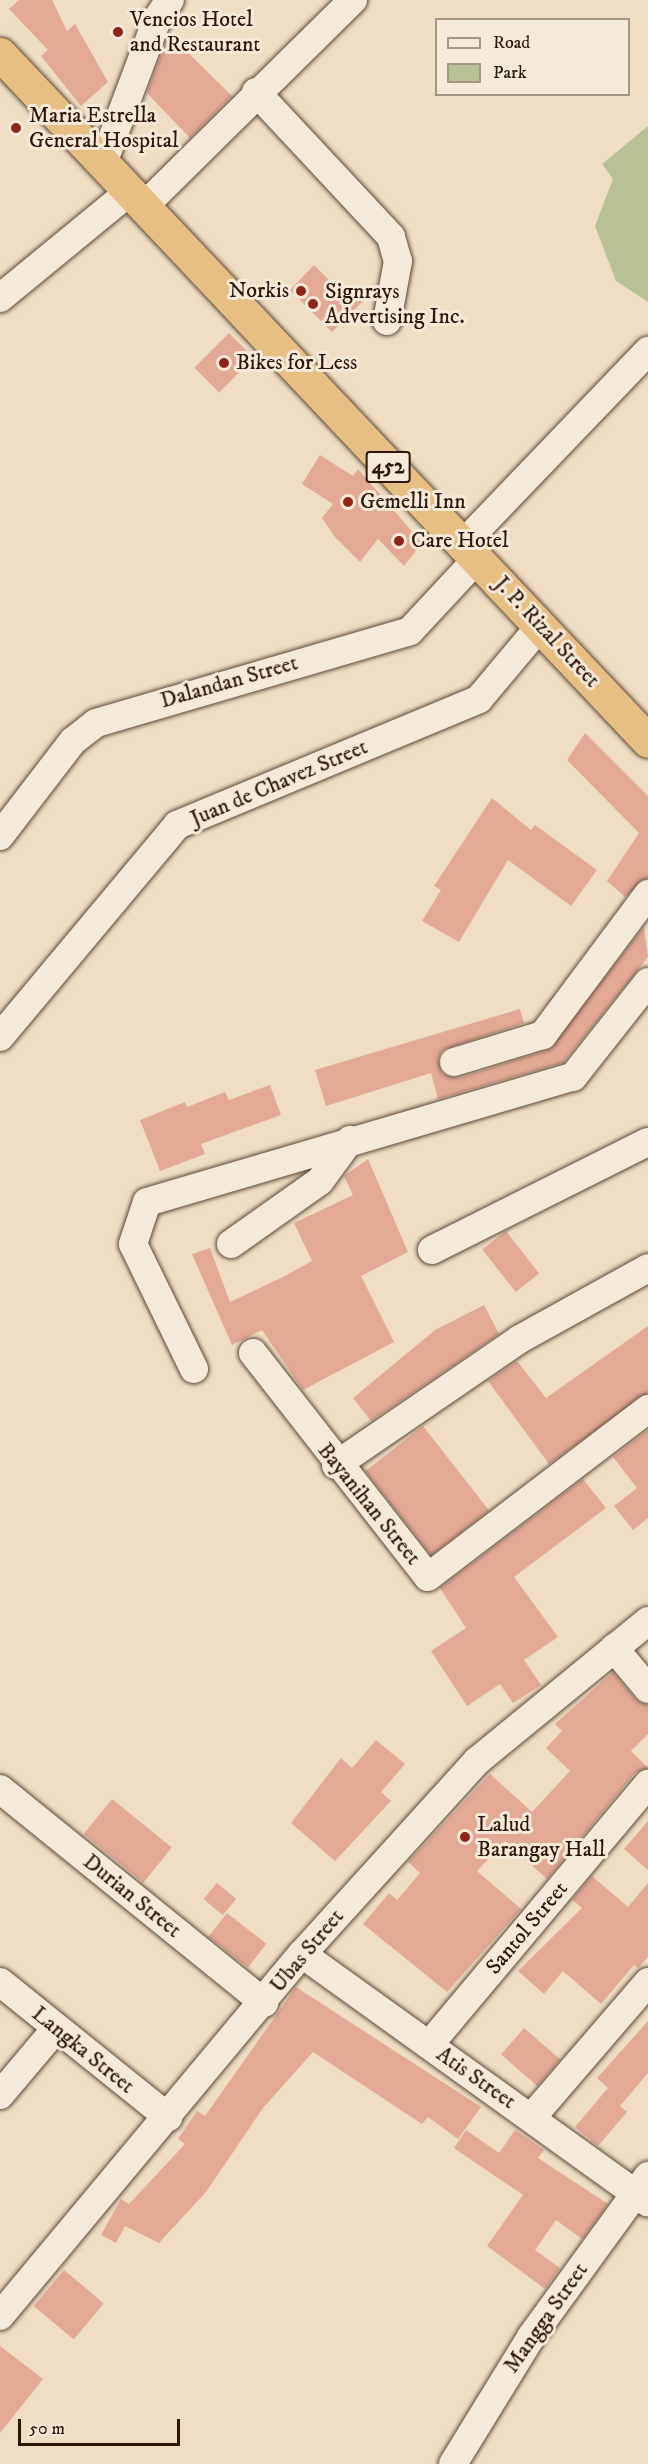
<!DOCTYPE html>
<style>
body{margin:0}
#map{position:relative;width:648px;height:2464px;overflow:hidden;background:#efdec4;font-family:"IM FELL DW Pica",serif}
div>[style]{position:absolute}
.green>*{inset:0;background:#b8c195}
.building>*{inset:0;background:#e3a995;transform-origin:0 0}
.roads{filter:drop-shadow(0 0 2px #5e4737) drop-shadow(0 0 2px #5e4737)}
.minor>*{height:28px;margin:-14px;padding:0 14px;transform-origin:14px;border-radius:14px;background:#f5ead9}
.highway>*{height:33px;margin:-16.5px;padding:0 16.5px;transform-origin:16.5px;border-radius:16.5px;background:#e8bf82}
.dots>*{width:16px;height:16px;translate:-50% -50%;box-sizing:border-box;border:3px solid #f5ead9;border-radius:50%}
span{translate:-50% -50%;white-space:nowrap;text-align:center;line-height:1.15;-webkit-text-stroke:6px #f5ead9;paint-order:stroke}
.shield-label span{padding:2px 4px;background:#f5ead9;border:2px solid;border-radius:4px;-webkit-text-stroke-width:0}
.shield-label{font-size:21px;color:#2d1508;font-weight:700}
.poi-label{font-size:22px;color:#2d1508}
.left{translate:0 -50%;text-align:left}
.right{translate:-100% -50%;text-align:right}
.street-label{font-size:22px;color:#2d1508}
.legend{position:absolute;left:435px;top:18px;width:195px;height:78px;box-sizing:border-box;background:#f5ead9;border:2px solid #a59585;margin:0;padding:8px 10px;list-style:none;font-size:18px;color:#2d1508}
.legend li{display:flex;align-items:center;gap:12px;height:30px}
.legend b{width:30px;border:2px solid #a59585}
.scale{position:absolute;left:18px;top:2419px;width:162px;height:27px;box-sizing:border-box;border:3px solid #2d1508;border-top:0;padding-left:8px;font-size:18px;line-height:21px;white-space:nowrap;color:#2d1508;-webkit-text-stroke:4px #f5ead9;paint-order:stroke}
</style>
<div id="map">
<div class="green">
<div style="clip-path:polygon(648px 126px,648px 302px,616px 281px,595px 226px,613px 179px,602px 164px)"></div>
</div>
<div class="building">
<div style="clip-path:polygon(19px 0,52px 0,67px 31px,75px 24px,108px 82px,81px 106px,41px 56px,48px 50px,9px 9px)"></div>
<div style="clip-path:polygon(169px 34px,232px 96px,190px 138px,147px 93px)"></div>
<div style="clip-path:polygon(314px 265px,342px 293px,349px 286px,363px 301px,332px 332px,290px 290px)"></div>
<div style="left:229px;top:333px;width:35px;height:49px;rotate:45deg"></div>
<div style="clip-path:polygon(320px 455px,353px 476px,358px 469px,422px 543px,404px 566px,378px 539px,360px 562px,335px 537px,322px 518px,333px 504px,302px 484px)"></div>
<div style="clip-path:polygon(585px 733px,648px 796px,648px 878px,625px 897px,607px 881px,639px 833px,567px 760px)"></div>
<div style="clip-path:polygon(492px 798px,531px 830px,535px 825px,597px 870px,571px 906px,508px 860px,459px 942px,422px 921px,441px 890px,434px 886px)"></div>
<div style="clip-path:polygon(644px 927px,648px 957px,563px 1063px,438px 1099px,431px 1073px,326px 1106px,315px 1070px,520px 1009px,524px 1023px,442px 1050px,438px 1059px,442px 1074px,459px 1078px,548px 1050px)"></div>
<div style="clip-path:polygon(270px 1085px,281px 1115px,201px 1144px,205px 1154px,160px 1171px,140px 1120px,185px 1102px,187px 1107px,225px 1092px,229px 1100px)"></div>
<div style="clip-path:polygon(368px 1159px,408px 1252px,361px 1276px,394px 1342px,303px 1390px,262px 1330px,232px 1345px,192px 1254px,210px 1248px,230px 1302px,285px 1276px,312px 1261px,294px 1223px,353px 1195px,344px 1176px)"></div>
<div style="left:506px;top:1231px;width:54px;height:30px;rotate:52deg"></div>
<div style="clip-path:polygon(484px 1305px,499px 1334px,371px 1421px,353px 1398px,435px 1330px)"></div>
<div style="clip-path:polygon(648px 1326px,648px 1393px,549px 1464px,488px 1381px,517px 1361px,546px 1398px)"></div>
<div style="left:423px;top:1426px;width:107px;height:73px;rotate:52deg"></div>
<div style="clip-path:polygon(648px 1430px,648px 1518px,633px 1530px,614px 1506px,637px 1488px,613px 1457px)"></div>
<div style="clip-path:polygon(583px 1479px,606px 1508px,514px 1577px,558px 1637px,524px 1660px,541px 1685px,513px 1703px,500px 1684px,467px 1706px,431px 1651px,466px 1628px,440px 1588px)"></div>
<div style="clip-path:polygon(613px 1672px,636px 1700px,648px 1705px,648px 1734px,631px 1751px,648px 1768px,635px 1773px,547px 1879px,505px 1841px,477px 1871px,521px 1909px,447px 1992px,363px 1924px,389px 1893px,397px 1900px,420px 1873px,408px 1862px,490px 1774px,532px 1812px,570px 1771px,546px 1748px,562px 1731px,555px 1724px)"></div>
<div style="clip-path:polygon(376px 1740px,405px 1764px,381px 1792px,391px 1801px,335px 1861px,291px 1823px,341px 1758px,352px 1768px)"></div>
<div style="left:112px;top:1799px;width:77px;height:45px;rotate:39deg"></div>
<div style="clip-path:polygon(648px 1821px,648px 1870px,624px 1849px)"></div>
<div style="clip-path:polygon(592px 1876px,628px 1907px,648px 1883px,648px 1957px,638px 1968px,634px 1965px,601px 2004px,563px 1971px,544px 1994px,518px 1971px,582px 1908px,572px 1900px)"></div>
<div style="left:217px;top:1883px;width:25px;height:21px;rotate:40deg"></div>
<div style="left:227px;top:1913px;width:50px;height:30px;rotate:38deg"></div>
<div style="clip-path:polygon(296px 1987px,481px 2107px,458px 2139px,428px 2117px,422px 2124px,313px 2052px,263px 2108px,206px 2192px,159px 2243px,125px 2226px,116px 2243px,101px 2235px,121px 2199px,129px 2204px,185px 2144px,178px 2139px,197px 2111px,205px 2116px)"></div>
<div style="clip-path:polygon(648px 2021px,648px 2073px,620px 2106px,627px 2112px,598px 2146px,575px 2127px,608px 2088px,597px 2078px)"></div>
<div style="left:524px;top:2028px;width:48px;height:35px;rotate:41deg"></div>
<div style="clip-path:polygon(466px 2130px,499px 2153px,515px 2130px,544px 2150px,538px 2158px,608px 2204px,582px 2239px,556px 2220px,535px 2250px,560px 2268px,545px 2289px,487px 2246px,523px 2195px,454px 2148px)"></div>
<div style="left:64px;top:2270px;width:52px;height:47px;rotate:40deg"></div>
<div style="clip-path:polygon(0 2346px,43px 2379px,0 2433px)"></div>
</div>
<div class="roads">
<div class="minor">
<div style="left:256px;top:92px;width:198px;rotate:47deg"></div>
<div style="left:391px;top:237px;width:25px;rotate:74deg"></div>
<div style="left:398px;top:261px;width:61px;rotate:100.4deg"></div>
<div style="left:103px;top:163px;width:154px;rotate:-69.4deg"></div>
<div style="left:157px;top:19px;width:23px;rotate:-56deg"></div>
<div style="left:143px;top:207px;width:295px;rotate:-44.6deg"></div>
<div style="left:0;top:298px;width:167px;rotate:-39.4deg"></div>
<div style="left:462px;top:545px;width:269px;rotate:-46.2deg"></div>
<div style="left:0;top:836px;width:120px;rotate:-52.5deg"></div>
<div style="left:73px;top:741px;width:29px;rotate:-38deg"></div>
<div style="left:96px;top:723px;width:327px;rotate:-16.3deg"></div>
<div style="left:410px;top:631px;width:98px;rotate:-47.1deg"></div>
<div style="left:0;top:1037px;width:276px;rotate:-50.1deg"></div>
<div style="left:177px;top:825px;width:327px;rotate:-22.6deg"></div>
<div style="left:479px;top:699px;width:97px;rotate:-50deg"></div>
<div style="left:454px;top:1062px;width:93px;rotate:-16.9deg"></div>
<div style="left:543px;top:1035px;width:176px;rotate:-53.3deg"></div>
<div style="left:231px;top:1244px;width:109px;rotate:-35.3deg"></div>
<div style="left:320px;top:1181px;width:51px;rotate:-53.8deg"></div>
<div style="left:432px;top:1250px;width:241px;rotate:-26.6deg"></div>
<div style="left:253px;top:1353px;width:284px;rotate:52deg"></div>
<div style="left:428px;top:1577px;width:277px;rotate:-37.4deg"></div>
<div style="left:194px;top:1369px;width:139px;rotate:-116deg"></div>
<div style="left:133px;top:1244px;width:44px;rotate:-71.6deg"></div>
<div style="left:147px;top:1202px;width:444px;rotate:-16.4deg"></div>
<div style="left:573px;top:1077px;width:121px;rotate:-51.7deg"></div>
<div style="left:336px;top:1465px;width:223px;rotate:-34.4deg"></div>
<div style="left:520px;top:1339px;width:146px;rotate:-29deg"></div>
<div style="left:614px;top:1648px;width:53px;rotate:50.3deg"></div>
<div style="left:0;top:1789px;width:340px;rotate:39deg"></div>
<div style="left:302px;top:1954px;width:426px;rotate:35.7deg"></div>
<div style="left:0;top:1982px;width:216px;rotate:38.8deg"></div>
<div style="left:429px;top:2045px;width:341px;rotate:-50deg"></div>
<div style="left:0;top:2095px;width:85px;rotate:-49.8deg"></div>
<div style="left:532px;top:2117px;width:178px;rotate:-49.3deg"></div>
<div style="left:0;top:2316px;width:471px;rotate:-50.2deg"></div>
<div style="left:302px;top:1954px;width:261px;rotate:-47.8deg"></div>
<div style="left:477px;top:1761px;width:221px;rotate:-39.3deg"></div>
<div style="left:453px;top:2464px;width:149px;rotate:-58.4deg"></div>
<div style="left:531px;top:2337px;width:199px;rotate:-54deg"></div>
</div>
<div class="highway">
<div style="left:0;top:54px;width:944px;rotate:46.67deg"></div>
</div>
</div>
<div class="dots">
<div style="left:118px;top:32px;background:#8f2418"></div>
<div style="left:16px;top:128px;background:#8f2418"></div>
<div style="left:301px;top:291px;background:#8f2418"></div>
<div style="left:313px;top:304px;background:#8f2418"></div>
<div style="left:224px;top:363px;background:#8f2418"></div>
<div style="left:348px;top:502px;background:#8f2418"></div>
<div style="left:399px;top:541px;background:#8f2418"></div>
<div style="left:465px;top:1837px;background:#8f2418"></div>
</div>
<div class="shield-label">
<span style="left:388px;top:467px">452</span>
</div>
<div class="poi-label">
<span class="left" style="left:130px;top:32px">Vencios Hotel<br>and Restaurant</span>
<span class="left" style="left:29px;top:128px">Maria Estrella<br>General Hospital</span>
<span class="right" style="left:289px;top:291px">Norkis</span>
<span class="left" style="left:325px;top:304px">Signrays<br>Advertising Inc.</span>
<span class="left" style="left:236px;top:363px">Bikes for Less</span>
<span class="left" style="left:360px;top:502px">Gemelli Inn</span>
<span class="left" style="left:411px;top:541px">Care Hotel</span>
<span class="left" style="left:477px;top:1837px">Lalud<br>Barangay Hall</span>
</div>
<div class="street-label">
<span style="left:547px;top:632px;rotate:47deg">J. P. Rizal Street</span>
<span style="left:229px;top:682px;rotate:-16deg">Dalandan Street</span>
<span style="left:279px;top:783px;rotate:-23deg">Juan de Chavez Street</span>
<span style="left:369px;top:1504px;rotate:51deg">Bayanihan Street</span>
<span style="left:132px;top:1896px;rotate:39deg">Durian Street</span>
<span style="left:527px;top:1928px;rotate:-50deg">Santol Street</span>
<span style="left:307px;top:1951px;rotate:-50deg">Ubas Street</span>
<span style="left:83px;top:2050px;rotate:39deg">Langka Street</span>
<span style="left:476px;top:2078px;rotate:35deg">Atis Street</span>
<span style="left:546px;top:2318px;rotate:-55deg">Mangga Street</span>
</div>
<ul class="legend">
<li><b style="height:8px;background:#f5ead9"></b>Road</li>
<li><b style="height:16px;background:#b8c195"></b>Park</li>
</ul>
<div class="scale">50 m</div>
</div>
